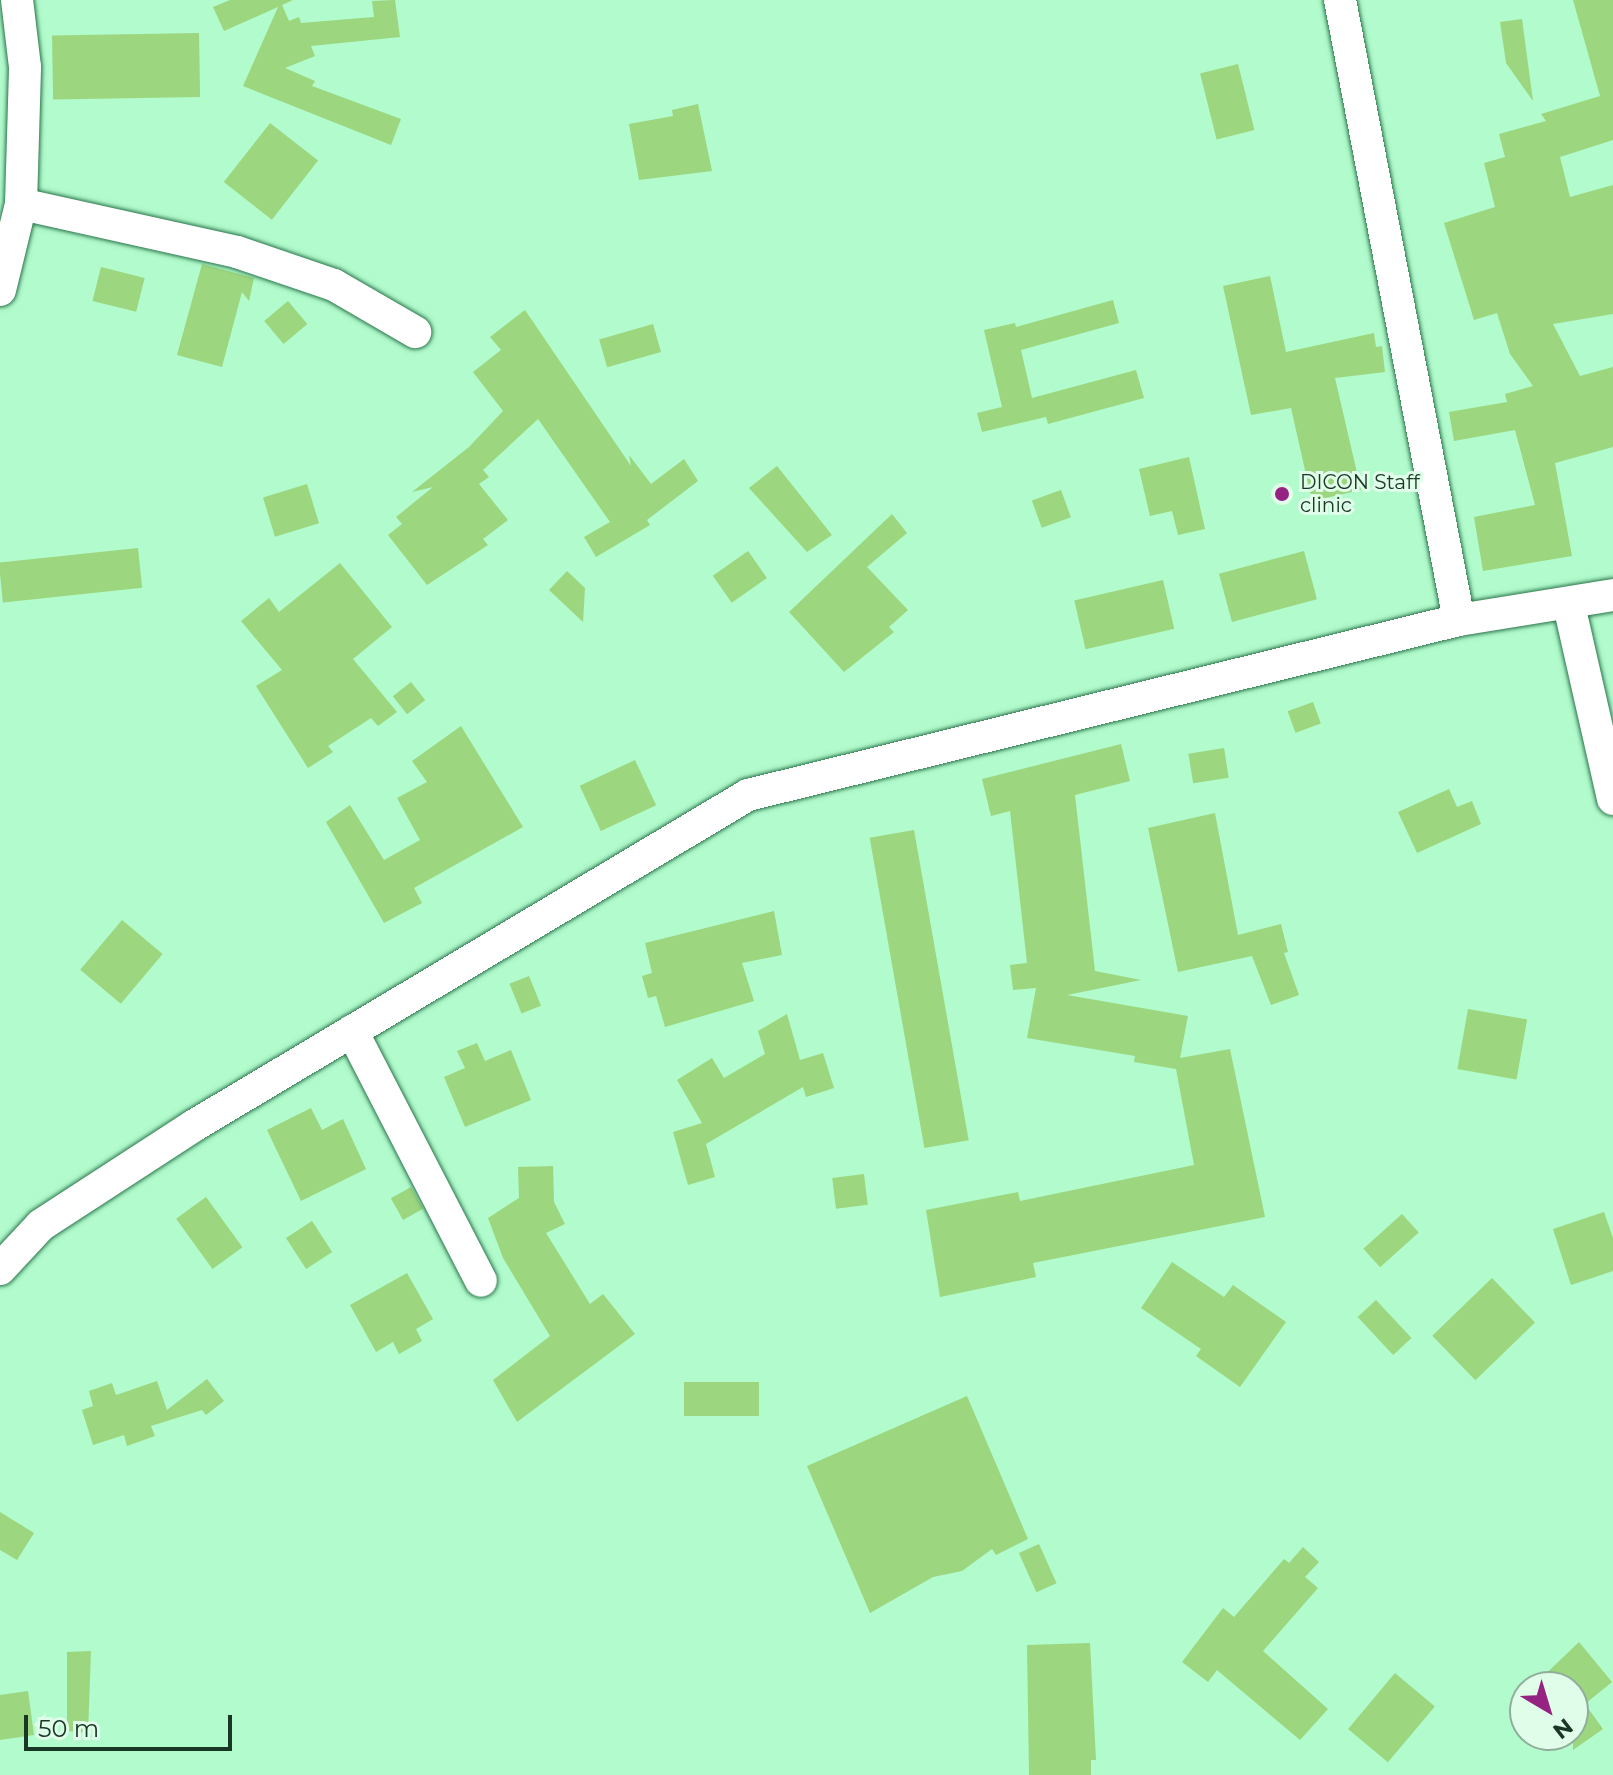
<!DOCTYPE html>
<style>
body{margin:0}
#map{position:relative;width:1613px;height:1775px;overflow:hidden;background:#b1fbcc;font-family:Montserrat,sans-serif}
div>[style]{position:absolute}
.building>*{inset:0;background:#9cd67f;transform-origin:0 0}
.roads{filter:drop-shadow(0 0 2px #2a744b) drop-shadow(0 0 2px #2a744b)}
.minor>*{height:32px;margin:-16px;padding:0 16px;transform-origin:16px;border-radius:16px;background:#fff}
.dots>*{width:22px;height:22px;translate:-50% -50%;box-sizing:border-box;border:4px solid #e0fde9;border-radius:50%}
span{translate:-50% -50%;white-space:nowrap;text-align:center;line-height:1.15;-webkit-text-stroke:6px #e0fde9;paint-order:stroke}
.poi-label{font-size:20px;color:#183725}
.left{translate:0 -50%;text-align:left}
.north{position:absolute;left:1509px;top:1671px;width:80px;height:80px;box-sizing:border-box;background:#e0fde9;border:2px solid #90ae9b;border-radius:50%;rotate:142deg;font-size:22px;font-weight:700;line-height:32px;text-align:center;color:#183725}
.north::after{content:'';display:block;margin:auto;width:28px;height:36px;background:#952382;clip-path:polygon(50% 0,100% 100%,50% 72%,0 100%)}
.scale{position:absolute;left:24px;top:1715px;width:208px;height:36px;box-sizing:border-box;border:4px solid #183725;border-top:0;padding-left:10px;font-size:24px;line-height:28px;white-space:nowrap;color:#183725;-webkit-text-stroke:6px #e0fde9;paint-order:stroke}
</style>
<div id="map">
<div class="building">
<div style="clip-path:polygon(230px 0,293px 0,282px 5px,289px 21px,299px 17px,301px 23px,374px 17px,372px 1px,395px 0,400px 37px,311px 46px,315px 56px,285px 68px,315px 81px,312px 86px,401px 119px,391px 145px,243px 86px,278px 7px,224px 31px,213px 7px)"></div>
<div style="clip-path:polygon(1573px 0,1613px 0,1613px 140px,1560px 157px,1570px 197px,1613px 185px,1613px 314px,1553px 324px,1580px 376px,1613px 367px,1613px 447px,1555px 463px,1572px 556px,1483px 571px,1474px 517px,1535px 505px,1515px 430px,1454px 441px,1449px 412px,1507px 402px,1505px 394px,1533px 386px,1510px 354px,1497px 313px,1474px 320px,1444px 223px,1495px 207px,1484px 163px,1505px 157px,1499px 134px,1546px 121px,1541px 114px,1600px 96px)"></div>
<div style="clip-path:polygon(1522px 19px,1533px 101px,1506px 63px,1500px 22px)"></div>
<div style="left:199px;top:33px;width:64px;height:147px;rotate:89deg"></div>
<div style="left:1238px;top:64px;width:68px;height:39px;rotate:76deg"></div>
<div style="clip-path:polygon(698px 104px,712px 171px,639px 180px,629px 124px,673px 116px,672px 110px)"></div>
<div style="left:270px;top:123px;width:61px;height:75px;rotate:38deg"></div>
<div style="clip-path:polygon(202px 264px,254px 278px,249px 301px,242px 292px,222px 367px,177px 355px)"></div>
<div style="left:101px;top:267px;width:45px;height:35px;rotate:14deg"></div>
<div style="clip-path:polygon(1270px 276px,1286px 352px,1374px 333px,1376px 347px,1382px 346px,1385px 372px,1335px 378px,1361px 490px,1312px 501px,1291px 408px,1251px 415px,1223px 286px)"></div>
<div style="clip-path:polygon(1113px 300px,1119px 323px,1021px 350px,1032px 398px,1136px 370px,1144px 398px,1048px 424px,1046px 417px,982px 432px,977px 413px,1002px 407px,984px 330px,1015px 323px,1016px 327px)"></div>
<div style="left:288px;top:301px;width:30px;height:31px;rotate:50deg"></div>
<div style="clip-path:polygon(525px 310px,631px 466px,629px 455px,651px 484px,684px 459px,698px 481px,647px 520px,650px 525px,596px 557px,584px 537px,610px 522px,538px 419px,483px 470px,489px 477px,479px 484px,508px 520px,483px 539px,488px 545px,427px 585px,388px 535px,402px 524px,396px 517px,433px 487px,412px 492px,469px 447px,503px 411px,473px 372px,501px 350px,490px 337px)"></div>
<div style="left:653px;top:324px;width:29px;height:56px;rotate:74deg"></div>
<div style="clip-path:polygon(1189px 457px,1205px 529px,1178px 535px,1172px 511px,1150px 516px,1139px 469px)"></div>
<div style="clip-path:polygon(777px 466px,832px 535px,807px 552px,749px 488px)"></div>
<div style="left:307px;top:484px;width:41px;height:46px;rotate:73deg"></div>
<div style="left:1061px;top:490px;width:29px;height:31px;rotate:70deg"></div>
<div style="clip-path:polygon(892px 514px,907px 533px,867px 567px,908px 610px,889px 627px,894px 632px,844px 672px,789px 612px)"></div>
<div style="left:138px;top:548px;width:40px;height:140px;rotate:84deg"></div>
<div style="left:748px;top:551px;width:33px;height:43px;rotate:55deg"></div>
<div style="left:1304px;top:551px;width:50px;height:88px;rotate:75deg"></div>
<div style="clip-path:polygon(340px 563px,392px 627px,353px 659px,397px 712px,378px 726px,371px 718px,328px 746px,333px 752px,308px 768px,256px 686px,282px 670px,241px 621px,269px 598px,279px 612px)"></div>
<div style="clip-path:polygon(567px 571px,585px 588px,583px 622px,549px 590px)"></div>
<div style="left:1163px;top:580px;width:50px;height:91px;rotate:77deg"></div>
<div style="left:411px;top:682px;width:23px;height:23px;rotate:52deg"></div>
<div style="left:1313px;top:702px;width:23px;height:27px;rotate:70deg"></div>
<div style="clip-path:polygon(461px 726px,523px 827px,414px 888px,422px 903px,384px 923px,326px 822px,350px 805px,384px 860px,420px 840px,397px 798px,427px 782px,412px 761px)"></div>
<div style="clip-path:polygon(1121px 744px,1130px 781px,1075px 795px,1095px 971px,1141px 980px,1067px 995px,1188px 1016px,1180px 1058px,1230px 1049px,1265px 1217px,1033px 1263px,1036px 1277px,940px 1297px,926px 1210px,1018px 1192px,1020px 1201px,1194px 1165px,1176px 1069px,1134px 1062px,1135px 1056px,1027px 1038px,1036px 988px,1013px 990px,1010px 965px,1027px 963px,1010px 811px,991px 816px,982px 779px)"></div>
<div style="left:1224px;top:748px;width:30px;height:36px;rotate:81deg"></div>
<div style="left:635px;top:760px;width:50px;height:61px;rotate:65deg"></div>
<div style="clip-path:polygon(1449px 789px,1457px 807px,1472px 801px,1481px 824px,1417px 853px,1398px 812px)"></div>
<div style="clip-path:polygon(1215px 813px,1238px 935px,1281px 924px,1288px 952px,1284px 953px,1299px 995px,1271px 1005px,1252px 956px,1178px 972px,1148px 828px)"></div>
<div style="left:914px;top:830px;width:315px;height:45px;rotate:80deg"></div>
<div style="clip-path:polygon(774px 911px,782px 955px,742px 963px,754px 1001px,665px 1027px,656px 996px,648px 998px,642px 976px,652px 973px,645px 943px)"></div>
<div style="left:122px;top:920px;width:53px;height:65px;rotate:40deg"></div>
<div style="left:529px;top:976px;width:32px;height:21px;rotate:68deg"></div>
<div style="left:1468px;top:1009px;width:60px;height:61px;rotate:10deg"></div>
<div style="clip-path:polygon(787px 1014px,800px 1060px,823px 1053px,834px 1088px,806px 1097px,803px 1087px,706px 1144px,715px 1177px,688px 1185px,673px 1132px,702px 1123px,677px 1080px,712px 1058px,724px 1078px,765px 1054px,758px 1031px)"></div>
<div style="clip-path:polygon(477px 1043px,485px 1061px,511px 1050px,531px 1100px,465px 1127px,444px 1077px,465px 1068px,457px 1051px)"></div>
<div style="clip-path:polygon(311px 1108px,322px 1130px,343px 1119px,366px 1169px,301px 1201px,267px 1130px)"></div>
<div style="clip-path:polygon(553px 1166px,554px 1202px,565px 1224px,546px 1233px,590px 1304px,603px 1294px,635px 1334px,517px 1422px,493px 1380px,550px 1336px,503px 1258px,488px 1218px,519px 1198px,518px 1167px)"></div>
<div style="left:864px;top:1174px;width:31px;height:32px;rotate:83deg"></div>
<div style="left:411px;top:1187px;width:25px;height:23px;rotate:61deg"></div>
<div style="left:206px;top:1197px;width:62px;height:37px;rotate:54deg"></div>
<div style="clip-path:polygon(1604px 1212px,1613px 1238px,1613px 1271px,1571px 1285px,1553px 1229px)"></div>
<div style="left:1402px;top:1214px;width:25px;height:52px;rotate:48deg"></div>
<div style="left:312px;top:1221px;width:37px;height:31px;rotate:57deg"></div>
<div style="clip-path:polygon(1172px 1262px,1224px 1297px,1233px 1285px,1286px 1322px,1240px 1387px,1196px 1356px,1201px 1349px,1141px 1308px)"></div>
<div style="clip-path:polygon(407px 1273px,433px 1319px,416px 1329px,422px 1341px,399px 1354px,393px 1342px,376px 1352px,350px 1305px)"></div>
<div style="left:1492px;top:1278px;width:62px;height:83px;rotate:46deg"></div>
<div style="left:1376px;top:1300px;width:52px;height:25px;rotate:47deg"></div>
<div style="clip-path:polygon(207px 1379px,224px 1401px,206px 1415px,202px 1410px,151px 1426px,155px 1436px,127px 1446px,124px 1435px,93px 1445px,82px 1410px,93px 1406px,89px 1391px,112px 1383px,116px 1395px,157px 1381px,167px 1410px)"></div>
<div style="left:759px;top:1382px;width:34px;height:75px;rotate:90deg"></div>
<div style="clip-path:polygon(967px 1396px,1028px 1539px,996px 1555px,992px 1549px,962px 1571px,933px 1577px,870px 1613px,807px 1466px)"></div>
<div style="clip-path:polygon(0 1512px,34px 1533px,17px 1560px,0 1550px)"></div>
<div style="left:1039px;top:1544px;width:43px;height:22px;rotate:66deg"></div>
<div style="clip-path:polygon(1303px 1547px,1319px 1562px,1305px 1577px,1318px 1588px,1263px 1651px,1328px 1709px,1300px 1740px,1217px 1670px,1208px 1682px,1182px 1662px,1223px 1608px,1234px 1617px,1284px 1559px,1289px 1563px)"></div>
<div style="clip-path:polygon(1579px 1642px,1612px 1682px,1585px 1704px,1603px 1729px,1573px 1750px,1573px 1687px,1532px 1687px)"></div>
<div style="clip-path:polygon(1090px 1643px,1096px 1760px,1091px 1760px,1091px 1775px,1029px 1775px,1027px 1645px)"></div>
<div style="clip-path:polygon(91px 1651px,88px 1733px,67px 1731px,67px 1652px)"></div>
<div style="left:1395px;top:1673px;width:52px;height:73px;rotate:40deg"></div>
<div style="clip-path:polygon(28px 1691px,34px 1735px,0 1740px,0 1695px)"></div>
</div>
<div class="roads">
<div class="minor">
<div style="left:1340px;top:0;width:631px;rotate:79.14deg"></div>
<div style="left:21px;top:204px;width:221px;rotate:12.5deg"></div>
<div style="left:237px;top:252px;width:102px;rotate:18.8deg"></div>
<div style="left:334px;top:285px;width:94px;rotate:30.1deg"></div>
<div style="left:0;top:290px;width:89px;rotate:-76.3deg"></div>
<div style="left:21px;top:204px;width:137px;rotate:-88.3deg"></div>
<div style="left:25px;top:67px;width:67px;rotate:-96.8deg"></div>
<div style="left:1569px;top:605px;width:199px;rotate:77.2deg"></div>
<div style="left:352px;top:1031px;width:281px;rotate:62.7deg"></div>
<div style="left:0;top:1269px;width:60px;rotate:-47deg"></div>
<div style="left:41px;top:1225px;width:184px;rotate:-33deg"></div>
<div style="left:195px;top:1125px;width:644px;rotate:-30.83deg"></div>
<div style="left:748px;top:795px;width:732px;rotate:-13.83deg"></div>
<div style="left:1459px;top:620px;width:156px;rotate:-9.2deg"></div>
</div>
</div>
<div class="dots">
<div style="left:1282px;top:494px;background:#952382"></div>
</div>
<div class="poi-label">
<span class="left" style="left:1300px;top:494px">DICON Staff<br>clinic</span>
</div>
<div class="north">N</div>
<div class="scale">50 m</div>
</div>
